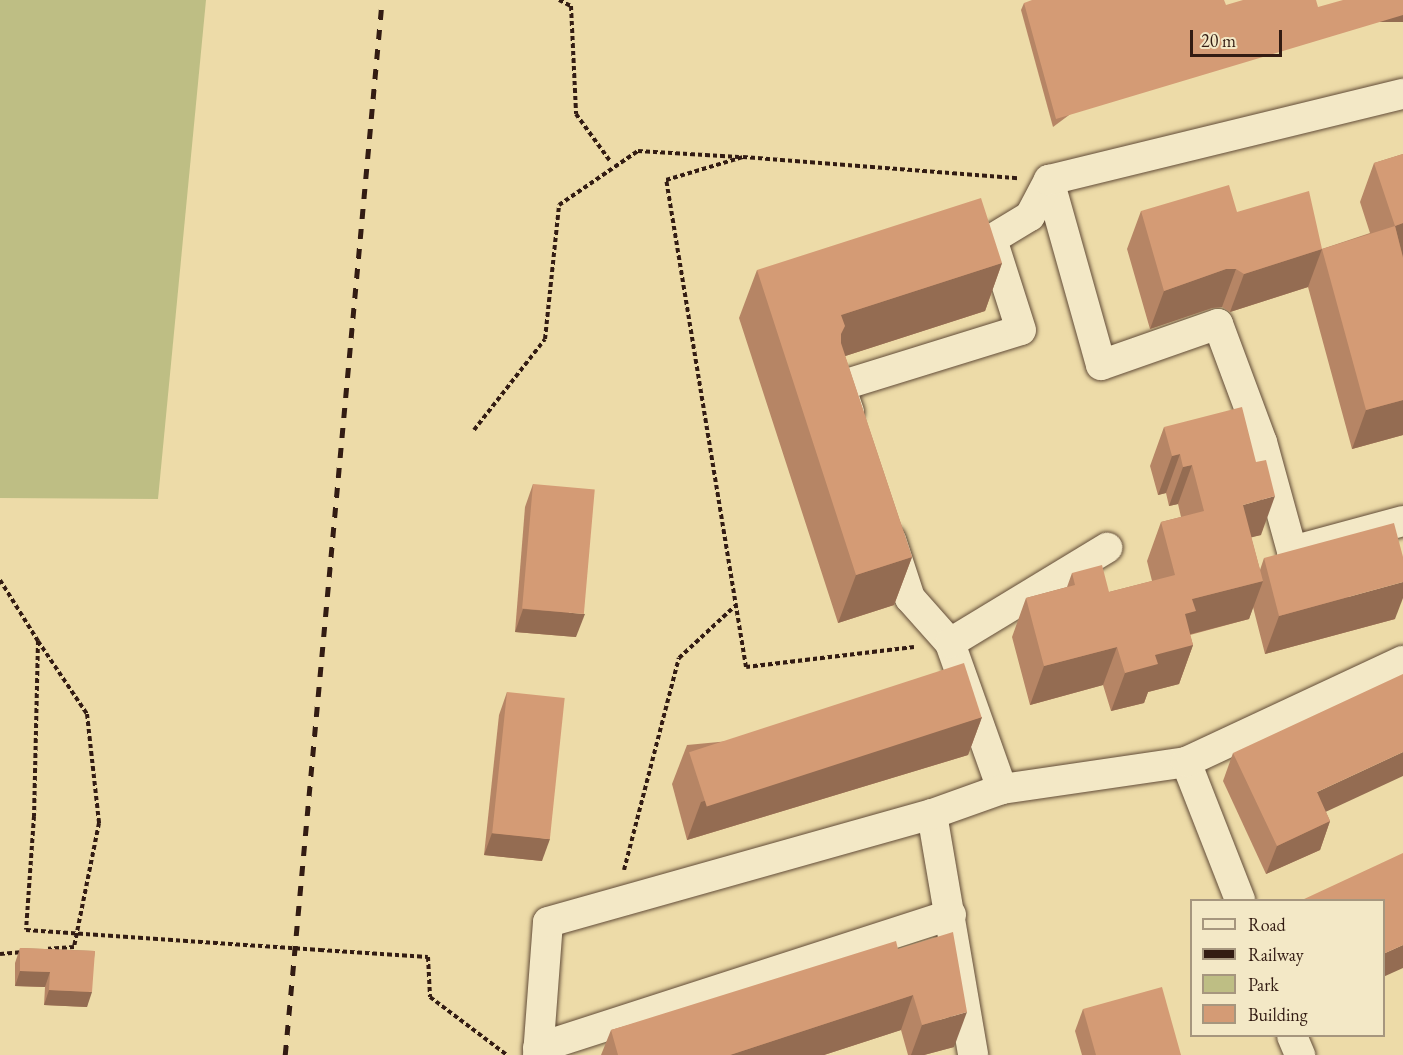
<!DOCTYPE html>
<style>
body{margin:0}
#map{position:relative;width:1403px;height:1055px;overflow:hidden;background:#eddba8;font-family:"EB Garamond",serif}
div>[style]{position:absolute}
.green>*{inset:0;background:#bebe84}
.path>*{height:4px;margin-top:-2px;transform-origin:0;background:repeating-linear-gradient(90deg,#331c13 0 4.5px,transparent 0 7.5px)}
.roads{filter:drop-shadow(0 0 2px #624c38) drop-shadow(0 0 2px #624c38)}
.minor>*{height:30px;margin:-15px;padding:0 15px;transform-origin:15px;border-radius:15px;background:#f3e8c6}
.rail>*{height:4.5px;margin-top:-2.25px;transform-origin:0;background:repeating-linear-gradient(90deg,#331c13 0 10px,transparent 0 20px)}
.path-bridge>*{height:4px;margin-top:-2px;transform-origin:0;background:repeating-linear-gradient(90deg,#331c13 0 4.5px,transparent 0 7.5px)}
.wall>*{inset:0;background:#b68565}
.shaded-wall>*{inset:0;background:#946c52;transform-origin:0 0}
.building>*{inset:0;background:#d49b75;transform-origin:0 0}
span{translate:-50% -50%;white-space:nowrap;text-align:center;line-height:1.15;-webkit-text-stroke:4.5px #f3e8c6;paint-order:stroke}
.legend{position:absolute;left:1190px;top:899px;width:195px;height:138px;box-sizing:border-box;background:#f3e8c6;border:2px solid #a6967e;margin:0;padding:8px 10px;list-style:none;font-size:18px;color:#331c13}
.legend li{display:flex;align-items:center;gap:12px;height:30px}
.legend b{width:30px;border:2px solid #a6967e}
.scale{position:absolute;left:1190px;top:30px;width:92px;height:27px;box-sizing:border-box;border:3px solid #331c13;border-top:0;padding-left:8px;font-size:18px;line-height:21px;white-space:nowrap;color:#331c13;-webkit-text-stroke:4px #f3e8c6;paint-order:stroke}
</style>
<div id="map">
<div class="green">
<div style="clip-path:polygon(0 0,206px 0,158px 499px,0 498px)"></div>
</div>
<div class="path">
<div style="left:559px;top:0;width:13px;rotate:27deg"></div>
<div style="left:571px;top:6px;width:108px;rotate:87.3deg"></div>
<div style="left:576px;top:114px;width:58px;rotate:54.1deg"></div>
<div style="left:474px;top:430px;width:115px;rotate:-52deg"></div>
<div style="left:545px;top:339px;width:135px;rotate:-84deg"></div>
<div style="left:559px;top:205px;width:96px;rotate:-34.4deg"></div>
<div style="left:638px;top:151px;width:101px;rotate:3.4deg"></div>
<div style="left:0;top:580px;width:72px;rotate:58.1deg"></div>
<div style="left:38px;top:641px;width:175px;rotate:91.3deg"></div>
<div style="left:34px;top:816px;width:114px;rotate:94deg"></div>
<div style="left:38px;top:641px;width:88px;rotate:56.1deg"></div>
<div style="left:87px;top:714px;width:110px;rotate:83.7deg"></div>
<div style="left:99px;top:823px;width:126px;rotate:101.4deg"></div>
<div style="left:74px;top:947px;width:26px;rotate:176deg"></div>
<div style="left:914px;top:647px;width:169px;rotate:173.2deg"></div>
<div style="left:746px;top:667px;width:494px;rotate:-99.3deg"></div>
<div style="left:666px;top:180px;width:80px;rotate:-16.6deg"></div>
<div style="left:743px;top:157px;width:276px;rotate:4.4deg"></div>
<div style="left:624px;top:870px;width:219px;rotate:-75.5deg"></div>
<div style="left:679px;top:658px;width:76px;rotate:-42.9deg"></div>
<div style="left:320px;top:950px;width:108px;rotate:3.7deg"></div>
<div style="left:428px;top:957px;width:40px;rotate:87.1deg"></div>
<div style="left:430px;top:997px;width:96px;rotate:37deg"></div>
<div style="left:0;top:954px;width:23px;rotate:-5deg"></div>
</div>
<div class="roads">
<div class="minor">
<div style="left:1049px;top:180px;width:192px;rotate:74.3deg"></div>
<div style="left:1101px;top:365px;width:124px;rotate:-19.3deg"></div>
<div style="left:1218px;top:324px;width:126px;rotate:69.6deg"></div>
<div style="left:1262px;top:442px;width:113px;rotate:74.6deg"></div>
<div style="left:1292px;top:551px;width:115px;rotate:-15.1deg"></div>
<div style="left:849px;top:412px;width:28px;rotate:-109deg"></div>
<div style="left:840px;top:386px;width:189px;rotate:-17.2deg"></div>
<div style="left:1021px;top:330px;width:96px;rotate:-107.7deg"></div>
<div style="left:992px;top:239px;width:44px;rotate:-31.2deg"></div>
<div style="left:1030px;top:216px;width:41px;rotate:-62.2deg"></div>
<div style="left:1049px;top:180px;width:364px;rotate:-13.7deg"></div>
<div style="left:891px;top:540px;width:61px;rotate:71.9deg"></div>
<div style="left:910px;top:598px;width:60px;rotate:48.4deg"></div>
<div style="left:950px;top:643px;width:155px;rotate:70.4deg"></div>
<div style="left:950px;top:643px;width:184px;rotate:-31.2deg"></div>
<div style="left:1186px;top:762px;width:148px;rotate:68.6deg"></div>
<div style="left:932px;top:814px;width:244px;rotate:80.3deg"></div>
<div style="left:1292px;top:1036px;width:21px;rotate:67deg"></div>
<div style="left:538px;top:1048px;width:434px;rotate:-17.9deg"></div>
<div style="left:538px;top:1055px;width:133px;rotate:-85.7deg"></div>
<div style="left:548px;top:922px;width:399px;rotate:-15.7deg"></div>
<div style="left:932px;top:814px;width:74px;rotate:-19.7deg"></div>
<div style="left:1002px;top:789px;width:186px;rotate:-8.3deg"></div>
<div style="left:1186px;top:762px;width:239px;rotate:-25deg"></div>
</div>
</div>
<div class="rail">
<div style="left:285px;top:1055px;width:1059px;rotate:-84.75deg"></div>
</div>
<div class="path-bridge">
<div style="left:26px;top:930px;width:295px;rotate:3.9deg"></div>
</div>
<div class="wall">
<div style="clip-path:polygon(1224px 0,1053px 127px,1021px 10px,1024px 3px)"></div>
<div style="clip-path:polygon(1403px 154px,1403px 435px,1352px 449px,1308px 287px,1230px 312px,1222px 307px,1212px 308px,1150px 329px,1127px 249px,1141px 211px,1237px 212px,1322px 249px,1370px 233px,1360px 202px,1374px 163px)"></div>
<div style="clip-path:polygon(1002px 263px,985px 311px,845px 356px,912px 557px,894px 605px,838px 623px,739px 318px,757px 270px)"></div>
<div style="clip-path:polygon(1164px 427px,1261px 535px,1251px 537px,1260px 570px,1264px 558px,1395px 619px,1265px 654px,1253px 607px,1249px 619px,1190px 635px,1193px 645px,1179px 684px,1148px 692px,1144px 703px,1111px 711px,1103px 685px,1030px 705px,1012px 637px,1026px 598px,1067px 587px,1072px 573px,1109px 592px,1152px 581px,1147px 561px,1161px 522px,1181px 517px,1178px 504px,1169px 506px,1166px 493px,1158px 495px,1150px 466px)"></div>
<div style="clip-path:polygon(533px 484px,576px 637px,515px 632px,525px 507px)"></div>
<div style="clip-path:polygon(507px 692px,542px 861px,484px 855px,499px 715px)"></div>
<div style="clip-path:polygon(982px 717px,968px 755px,687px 840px,672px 784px,687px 745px)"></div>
<div style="clip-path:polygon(1233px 753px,1326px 812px,1330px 821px,1320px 850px,1266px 874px,1223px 781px)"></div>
<div style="clip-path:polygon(20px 948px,95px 951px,87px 1007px,44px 1005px,45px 987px,15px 986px,15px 963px)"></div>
<div style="clip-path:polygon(898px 949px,954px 1047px,924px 1055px,908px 1055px,901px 1030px,824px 1055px,601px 1055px,611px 1030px)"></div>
<div style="clip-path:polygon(1083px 1009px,1181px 1055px,1082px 1055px,1075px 1031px)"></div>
</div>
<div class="shaded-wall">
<div style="left:1403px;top:15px;width:7px;height:362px;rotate:90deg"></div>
<div style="clip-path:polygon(1403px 223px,1403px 257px,1395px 226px)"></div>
<div style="clip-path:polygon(1322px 249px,1308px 287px,1230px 312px,1244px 274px)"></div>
<div style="clip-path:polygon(1002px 263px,985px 311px,833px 360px,841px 315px)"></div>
<div style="clip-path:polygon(1226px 269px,1236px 269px,1222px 307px,1212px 308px,1150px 329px,1164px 291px)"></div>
<div style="clip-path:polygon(1403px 400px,1403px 435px,1352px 449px,1366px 410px)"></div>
<div style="clip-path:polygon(1180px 454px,1166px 493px,1158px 495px,1172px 456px)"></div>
<div style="clip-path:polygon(1192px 465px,1178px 504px,1169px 506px,1183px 467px)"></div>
<div style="clip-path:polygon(1275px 496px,1261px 535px,1229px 543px,1243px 505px)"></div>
<div style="clip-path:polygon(912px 557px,894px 605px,838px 623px,856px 575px)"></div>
<div style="clip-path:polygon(1263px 581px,1249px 619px,1187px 635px,1193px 645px,1179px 684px,1148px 692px,1144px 703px,1111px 711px,1125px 673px,1155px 655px,1185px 614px,1192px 599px)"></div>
<div style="clip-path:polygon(1403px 582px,1403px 598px,1395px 619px,1265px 654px,1279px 616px)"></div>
<div style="clip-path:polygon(523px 609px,585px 614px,576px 637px,515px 632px)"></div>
<div style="clip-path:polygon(1117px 647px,1103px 685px,1030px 705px,1044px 666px)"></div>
<div style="clip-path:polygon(982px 717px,968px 755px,687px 840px,701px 802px)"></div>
<div style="clip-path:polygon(1403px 752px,1403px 776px,1306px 821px,1317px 792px)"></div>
<div style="clip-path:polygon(1330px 821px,1320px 850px,1266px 874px,1277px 846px)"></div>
<div style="clip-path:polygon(492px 833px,550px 839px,542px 861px,484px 855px)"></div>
<div style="clip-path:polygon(1403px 945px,1403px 968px,1383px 977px,1383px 954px)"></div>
<div style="clip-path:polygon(20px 971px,50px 972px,45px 987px,15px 986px)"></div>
<div style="clip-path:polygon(49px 990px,92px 992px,87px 1007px,44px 1005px)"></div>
<div style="clip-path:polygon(913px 995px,901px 1030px,824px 1055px,730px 1055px)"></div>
<div style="clip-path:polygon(967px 1012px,954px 1047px,924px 1055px,911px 1055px,922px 1025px)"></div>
</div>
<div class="building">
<div style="clip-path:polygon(1032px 0,1224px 0,1226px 5px,1243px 0,1316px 0,1318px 7px,1343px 0,1403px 0,1403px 15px,1056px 119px,1024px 3px)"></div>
<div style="clip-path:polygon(1403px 154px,1403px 223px,1395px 226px,1374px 163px)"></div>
<div style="clip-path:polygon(1229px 185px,1237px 212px,1309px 191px,1322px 249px,1244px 274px,1236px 269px,1226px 269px,1164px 291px,1141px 211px)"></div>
<div style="clip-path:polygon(981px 198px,1002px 263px,841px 315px,845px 326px,841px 334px,841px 343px,912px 557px,856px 575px,757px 270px)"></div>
<div style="clip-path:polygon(1395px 226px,1403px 258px,1403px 400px,1366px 410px,1322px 249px)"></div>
<div style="clip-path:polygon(1242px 407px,1256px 462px,1266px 460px,1275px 496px,1243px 505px,1263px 581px,1192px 599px,1196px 611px,1185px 614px,1193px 645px,1155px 655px,1158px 664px,1125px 673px,1117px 647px,1044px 666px,1026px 598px,1075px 585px,1072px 573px,1102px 565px,1109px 592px,1175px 575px,1161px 522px,1204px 511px,1192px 465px,1183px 467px,1180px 454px,1172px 456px,1164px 427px)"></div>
<div style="left:533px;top:484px;width:62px;height:125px;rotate:5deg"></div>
<div style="clip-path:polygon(1394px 523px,1403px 557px,1403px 582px,1279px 616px,1264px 558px)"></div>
<div style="left:964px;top:663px;width:57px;height:289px;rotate:72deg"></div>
<div style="clip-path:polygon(1403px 674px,1403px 752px,1317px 792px,1330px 821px,1277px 846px,1233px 753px)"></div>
<div style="left:507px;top:692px;width:58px;height:142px;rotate:6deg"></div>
<div style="clip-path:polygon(1403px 853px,1403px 945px,1383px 954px,1383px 900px,1302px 900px)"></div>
<div style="clip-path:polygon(953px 932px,967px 1012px,922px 1025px,913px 995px,730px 1055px,618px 1055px,611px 1030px,896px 941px,898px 949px)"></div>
<div style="clip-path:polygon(20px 948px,95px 951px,92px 992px,49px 990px,50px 972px,20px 971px)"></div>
<div style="clip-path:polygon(1162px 987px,1181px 1055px,1096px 1055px,1083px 1009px)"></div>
</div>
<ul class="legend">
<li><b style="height:8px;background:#f3e8c6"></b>Road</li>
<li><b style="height:8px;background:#331c13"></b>Railway</li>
<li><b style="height:16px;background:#bebe84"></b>Park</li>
<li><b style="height:16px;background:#d49b75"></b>Building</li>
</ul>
<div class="scale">20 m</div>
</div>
